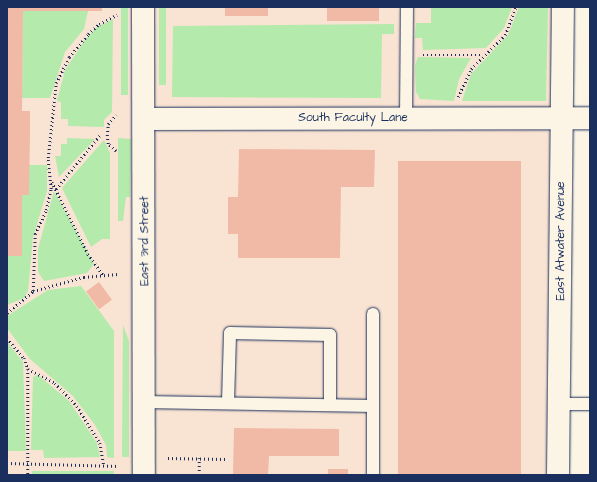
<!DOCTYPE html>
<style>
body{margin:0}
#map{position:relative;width:597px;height:482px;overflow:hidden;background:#fcf5e5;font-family:"Architects Daughter",sans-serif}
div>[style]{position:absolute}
.built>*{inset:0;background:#f9e3d2;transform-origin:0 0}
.green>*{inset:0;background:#b4eaac;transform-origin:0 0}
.building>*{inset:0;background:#f1baa6;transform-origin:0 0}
.path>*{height:2.5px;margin-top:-1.25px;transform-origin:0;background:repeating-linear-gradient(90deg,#1b2f5e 0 1px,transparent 0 4px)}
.roads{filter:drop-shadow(0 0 1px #1b2f5e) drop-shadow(0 0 1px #1b2f5e)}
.lane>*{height:12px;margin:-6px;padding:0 6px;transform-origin:6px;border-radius:6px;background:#fcf5e5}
.street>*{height:22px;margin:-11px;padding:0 11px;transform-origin:11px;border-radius:11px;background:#fcf5e5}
.primary>*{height:22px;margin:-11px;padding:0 11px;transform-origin:11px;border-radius:11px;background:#fcf5e5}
span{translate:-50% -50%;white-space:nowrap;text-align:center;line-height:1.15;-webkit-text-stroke:3px #fcf5e5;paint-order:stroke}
.street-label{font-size:12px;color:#1b2f5e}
.frame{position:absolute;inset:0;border:8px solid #1b2f5e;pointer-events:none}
</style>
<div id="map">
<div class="built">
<div style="left:7px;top:7px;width:548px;height:468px"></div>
</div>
<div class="green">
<div style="left:121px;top:7px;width:7px;height:88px"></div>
<div style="left:159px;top:7px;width:7px;height:78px"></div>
<div style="clip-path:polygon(431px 7px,512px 7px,504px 28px,486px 48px,423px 50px,422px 38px,415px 38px,416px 23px,431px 23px)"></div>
<div style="clip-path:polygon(519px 7px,548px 7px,546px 101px,462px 101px,471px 74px,508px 35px)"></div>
<div style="clip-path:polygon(23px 11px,88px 11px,84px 29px,65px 52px,50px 98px,22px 98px)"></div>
<div style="clip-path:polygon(113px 19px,112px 112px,104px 120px,104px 127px,68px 126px,68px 119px,61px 119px,61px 102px,57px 101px,65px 70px,85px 40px,97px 27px)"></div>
<div style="clip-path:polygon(394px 24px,394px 34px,382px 34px,381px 98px,172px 97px,173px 26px)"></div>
<div style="clip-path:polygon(418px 57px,471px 58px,459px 79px,454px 101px,420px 99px,416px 92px,415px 65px)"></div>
<div style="clip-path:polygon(67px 138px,95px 139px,59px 177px,55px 156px,61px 156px,61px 144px,67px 144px)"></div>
<div style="clip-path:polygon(118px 138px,131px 139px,130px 197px,126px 197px,123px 221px,118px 221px)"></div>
<div style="clip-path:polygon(104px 140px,110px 153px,110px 239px,102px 239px,91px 247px,62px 188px)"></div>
<div style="clip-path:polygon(29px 165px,47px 165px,47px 191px,33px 237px,28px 291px,24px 298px,7px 305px,8px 256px,22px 256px,22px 195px,29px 195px)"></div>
<div style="clip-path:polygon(54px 191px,94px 264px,87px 273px,44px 281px,38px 272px,38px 249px)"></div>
<div style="clip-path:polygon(81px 286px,114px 331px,114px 458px,107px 457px,106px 445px,95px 425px,73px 396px,30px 359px,7px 328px,7px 316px,48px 290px)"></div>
<div style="clip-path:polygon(123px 325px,129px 341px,129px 457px,122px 457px)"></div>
<div style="clip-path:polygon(7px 342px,23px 362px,26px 451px,7px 451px)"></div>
<div style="clip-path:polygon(38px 375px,69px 401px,97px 443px,100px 457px,44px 458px,43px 450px,31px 450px,33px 377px)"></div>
<div style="left:32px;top:471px;width:82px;height:4px"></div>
</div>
<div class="building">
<div style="clip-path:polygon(7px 7px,102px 7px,102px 11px,23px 11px,22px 111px,30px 111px,30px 134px,29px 195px,22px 195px,22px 256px,7px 256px)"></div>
<div style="left:225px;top:7px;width:43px;height:9px"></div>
<div style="left:327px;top:7px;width:52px;height:14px"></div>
<div style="clip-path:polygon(239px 149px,375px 150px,374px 187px,341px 187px,340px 258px,238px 258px,238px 234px,228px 234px,228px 197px,238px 197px)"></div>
<div style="left:398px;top:161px;width:123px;height:314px"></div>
<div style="left:99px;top:282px;width:22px;height:16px;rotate:54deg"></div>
<div style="clip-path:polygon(234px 428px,339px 429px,339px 456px,269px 456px,268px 475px,233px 475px)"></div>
<div style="left:328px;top:469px;width:20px;height:6px"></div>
</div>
<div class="path">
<div style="left:423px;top:55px;width:59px"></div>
<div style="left:458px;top:97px;width:31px;rotate:-65deg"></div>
<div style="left:471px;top:69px;width:48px;rotate:-45deg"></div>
<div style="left:505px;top:35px;width:30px;rotate:-69deg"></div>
<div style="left:116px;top:151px;width:11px;rotate:-139deg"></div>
<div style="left:108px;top:144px;width:8px;rotate:-97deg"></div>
<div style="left:107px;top:136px;width:12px;rotate:-85deg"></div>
<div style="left:108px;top:124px;width:12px;rotate:-48deg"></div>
<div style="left:52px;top:182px;width:80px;rotate:63.4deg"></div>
<div style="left:88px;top:254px;width:26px;rotate:54deg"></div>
<div style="left:56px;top:189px;width:70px;rotate:-50.8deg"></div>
<div style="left:33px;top:291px;width:57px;rotate:-88deg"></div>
<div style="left:35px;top:234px;width:26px;rotate:-65deg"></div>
<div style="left:46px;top:210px;width:22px;rotate:-77deg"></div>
<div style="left:51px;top:189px;width:31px;rotate:-96deg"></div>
<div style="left:48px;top:158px;width:75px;rotate:-83.9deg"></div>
<div style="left:56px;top:83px;width:29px;rotate:-63deg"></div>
<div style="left:69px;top:57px;width:30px;rotate:-50deg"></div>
<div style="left:88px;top:34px;width:15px;rotate:-42deg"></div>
<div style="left:99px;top:24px;width:20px;rotate:-27deg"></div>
<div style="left:7px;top:313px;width:34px;rotate:-40deg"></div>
<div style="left:33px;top:291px;width:53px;rotate:-15.4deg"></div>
<div style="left:84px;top:277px;width:34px;rotate:-5deg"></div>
<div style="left:7px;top:338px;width:26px;rotate:50deg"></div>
<div style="left:24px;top:358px;width:12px;rotate:70deg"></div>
<div style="left:28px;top:369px;width:106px;rotate:90deg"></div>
<div style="left:28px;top:369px;width:30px;rotate:27deg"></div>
<div style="left:55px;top:383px;width:32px;rotate:46deg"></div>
<div style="left:77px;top:406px;width:44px;rotate:58.1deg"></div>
<div style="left:100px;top:443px;width:22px;rotate:80deg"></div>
<div style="left:168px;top:458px;width:57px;rotate:1deg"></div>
<div style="left:7px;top:463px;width:112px;rotate:1.5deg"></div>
<div style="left:199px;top:475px;width:17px;rotate:-90deg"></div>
</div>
<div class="roads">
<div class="lane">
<div style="left:406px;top:118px;width:111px;rotate:-89.5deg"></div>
<div style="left:373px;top:314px;width:161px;rotate:90deg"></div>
<div style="left:144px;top:402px;width:229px;rotate:1deg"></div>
<div style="left:228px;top:402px;width:69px;rotate:-88.3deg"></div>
<div style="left:230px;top:333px;width:100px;rotate:1.1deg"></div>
<div style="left:330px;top:335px;width:69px;rotate:90deg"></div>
<div style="left:559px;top:404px;width:31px"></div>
</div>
<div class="street">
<div style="left:144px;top:119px;width:446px;rotate:-0.1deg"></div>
</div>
<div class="primary">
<div style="left:143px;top:7px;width:468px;rotate:89.9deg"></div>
<div style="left:558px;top:475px;width:468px;rotate:-89.4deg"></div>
</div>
</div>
<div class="street-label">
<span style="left:353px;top:118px">South Faculty Lane</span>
<span style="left:145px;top:241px;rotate:-90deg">East 3rd Street</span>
<span style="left:561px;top:241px;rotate:-90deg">East Atwater Avenue</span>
</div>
<div class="frame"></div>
</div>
